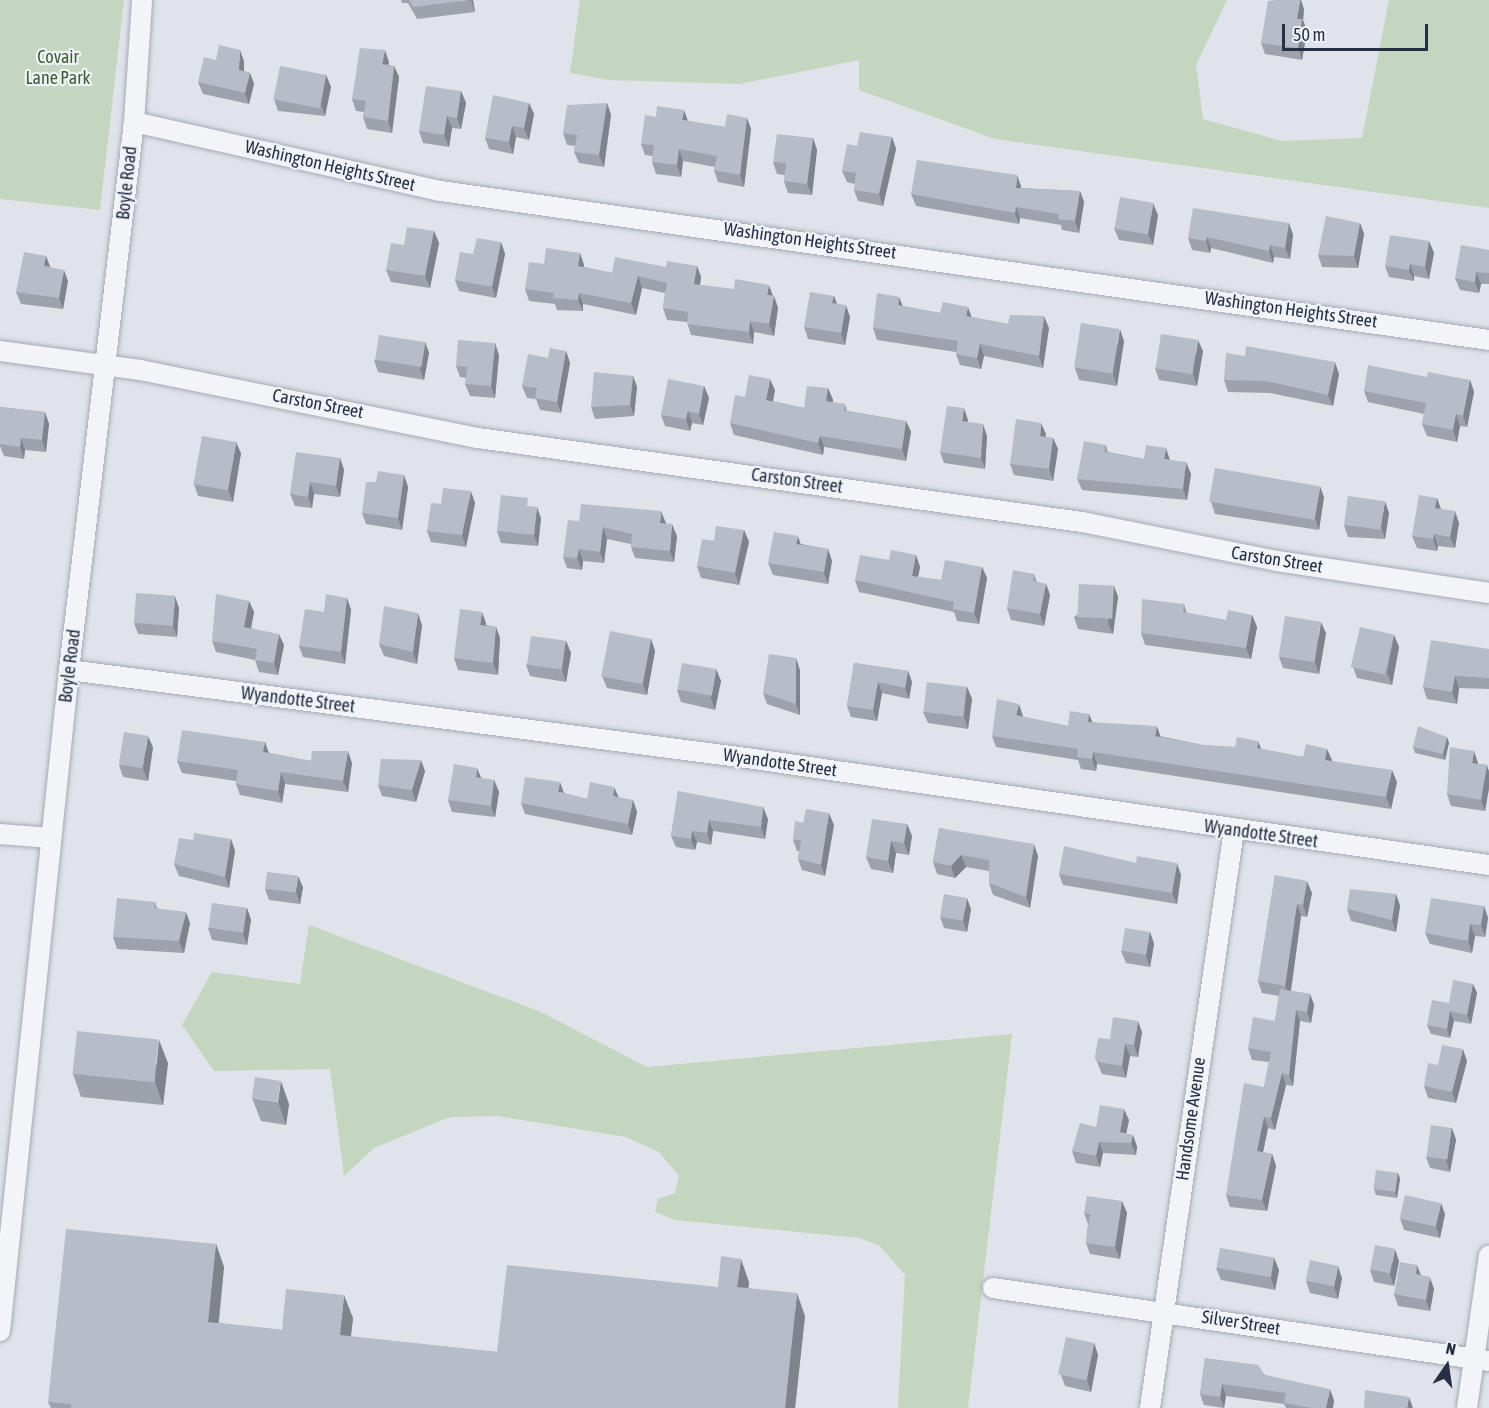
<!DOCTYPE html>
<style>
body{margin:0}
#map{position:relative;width:1489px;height:1408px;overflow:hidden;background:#e0e3ea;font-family:"Asap Condensed",sans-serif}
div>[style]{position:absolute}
.green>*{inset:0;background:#c4d5c0}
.roads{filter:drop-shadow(0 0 2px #a5aab5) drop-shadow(0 0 2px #a5aab5)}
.minor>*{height:20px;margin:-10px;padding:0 10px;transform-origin:10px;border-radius:10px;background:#f3f4f8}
.wall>*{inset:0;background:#9da2ac}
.shaded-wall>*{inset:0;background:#7f848c}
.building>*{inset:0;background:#b6bcc8;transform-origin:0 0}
span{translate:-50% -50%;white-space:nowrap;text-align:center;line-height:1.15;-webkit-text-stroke:4.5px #eff2f7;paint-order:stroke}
.park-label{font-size:18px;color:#396033}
.street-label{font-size:18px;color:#273043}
.north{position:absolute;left:1417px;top:1336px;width:60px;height:60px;-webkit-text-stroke:4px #eff2f7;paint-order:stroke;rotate:13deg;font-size:16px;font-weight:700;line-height:24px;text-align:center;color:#273043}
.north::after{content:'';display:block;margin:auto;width:21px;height:27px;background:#273043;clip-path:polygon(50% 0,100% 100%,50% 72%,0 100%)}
.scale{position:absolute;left:1282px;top:24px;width:146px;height:27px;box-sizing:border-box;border:3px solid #273043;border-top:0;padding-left:8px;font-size:18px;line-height:21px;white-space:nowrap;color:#273043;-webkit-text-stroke:4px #eff2f7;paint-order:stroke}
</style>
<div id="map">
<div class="green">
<div style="clip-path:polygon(0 0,124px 0,100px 210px,0 199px)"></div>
<div style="clip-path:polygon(580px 0,1227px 0,1196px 65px,1203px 119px,1282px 141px,1362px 138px,1389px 0,1489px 0,1489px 208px,995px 139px,859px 90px,859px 60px,739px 84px,608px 80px,570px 73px)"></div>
<div style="clip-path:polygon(309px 925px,539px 1011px,647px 1067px,1012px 1034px,968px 1408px,898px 1408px,905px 1275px,880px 1246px,859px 1238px,675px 1220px,655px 1212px,658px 1199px,675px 1193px,679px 1176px,659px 1152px,626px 1137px,498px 1116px,450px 1117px,374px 1148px,344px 1176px,330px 1069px,214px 1071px,182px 1025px,212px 972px,300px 984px)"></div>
</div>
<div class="roads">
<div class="minor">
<div style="left:134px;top:122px;width:315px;rotate:12.7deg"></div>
<div style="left:441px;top:191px;width:1059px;rotate:8.09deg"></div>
<div style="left:0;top:351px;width:141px;rotate:7.7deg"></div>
<div style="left:140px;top:370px;width:345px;rotate:11.4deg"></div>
<div style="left:478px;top:438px;width:610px;rotate:7.92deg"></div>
<div style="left:1082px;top:522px;width:199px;rotate:11.3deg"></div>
<div style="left:1277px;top:561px;width:214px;rotate:8.6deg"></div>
<div style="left:69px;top:670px;width:691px;rotate:7.4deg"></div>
<div style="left:754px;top:759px;width:743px;rotate:8.21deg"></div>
<div style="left:0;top:834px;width:51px;rotate:4.5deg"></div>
<div style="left:993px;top:1288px;width:501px;rotate:8.37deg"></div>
<div style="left:0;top:1331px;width:665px;rotate:-84.04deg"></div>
<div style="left:69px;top:670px;width:552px;rotate:-83.24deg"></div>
<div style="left:134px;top:122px;width:122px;rotate:-86.2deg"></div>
<div style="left:1150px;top:1408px;width:584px;rotate:-81.73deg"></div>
<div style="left:1467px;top:1408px;width:154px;rotate:-81.8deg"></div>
</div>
</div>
<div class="wall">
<div style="clip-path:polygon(401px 0,473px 0,475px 12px,417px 19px,408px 3px,402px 3px)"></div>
<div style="clip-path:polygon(1304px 9px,1303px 20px,1307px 31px,1302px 60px,1265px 54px,1261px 43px)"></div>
<div style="clip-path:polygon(216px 60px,244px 61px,244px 71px,250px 73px,254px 84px,249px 104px,203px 94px,198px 82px)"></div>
<div style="clip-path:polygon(389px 62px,388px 65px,394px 66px,399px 77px,392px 133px,367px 129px,363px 117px,364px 112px,356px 111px,352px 99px)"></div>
<div style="clip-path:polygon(326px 75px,331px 87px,325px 116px,278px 111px,274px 99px)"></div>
<div style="clip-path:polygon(461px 91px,466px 103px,461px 129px,452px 128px,449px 147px,423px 143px,419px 131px)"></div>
<div style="clip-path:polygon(529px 103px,534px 114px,529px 140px,516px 137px,513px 154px,489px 149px,485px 138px)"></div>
<div style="clip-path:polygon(607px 103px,611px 115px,604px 167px,579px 163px,574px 152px,575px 146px,567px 145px,563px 133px)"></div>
<div style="clip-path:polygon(747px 118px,751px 129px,744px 187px,718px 182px,714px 170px,715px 167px,683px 161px,681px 177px,656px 174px,652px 162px,653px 156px,645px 155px,641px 144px,688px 121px,725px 127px)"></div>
<div style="clip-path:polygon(892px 137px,896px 149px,883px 206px,858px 201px,854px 190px,855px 184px,847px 182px,842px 171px,857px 146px)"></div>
<div style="clip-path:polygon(813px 138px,817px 150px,812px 195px,788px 193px,784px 181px,785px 175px,777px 174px,773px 162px)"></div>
<div style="clip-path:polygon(1021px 186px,1021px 188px,1080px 191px,1084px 202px,1079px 233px,1062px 230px,1061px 225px,1020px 218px,1019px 224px,916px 206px,911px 194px)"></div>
<div style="clip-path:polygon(1158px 215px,1153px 245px,1119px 240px,1114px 228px)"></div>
<div style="clip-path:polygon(1289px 223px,1293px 235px,1290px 259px,1274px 257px,1273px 263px,1211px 248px,1210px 253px,1192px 250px,1188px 238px)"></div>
<div style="clip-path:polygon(1360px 223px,1364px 234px,1358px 268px,1322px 267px,1318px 255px)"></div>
<div style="clip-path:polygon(434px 231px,439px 243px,430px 288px,391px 282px,386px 270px,404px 245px)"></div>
<div style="clip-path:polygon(1429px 241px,1434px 253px,1429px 279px,1414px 276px,1414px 281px,1389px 277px,1385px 266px)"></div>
<div style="clip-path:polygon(501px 242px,505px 254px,496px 298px,459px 291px,455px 280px,473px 254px)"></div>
<div style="clip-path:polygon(1489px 250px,1489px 284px,1481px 284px,1479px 293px,1460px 290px,1455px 278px)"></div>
<div style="clip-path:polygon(580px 253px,584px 265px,584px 267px,612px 273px,666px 267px,697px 266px,701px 277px,700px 285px,774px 296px,778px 308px,774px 336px,754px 332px,753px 344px,691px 335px,687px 322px,667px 320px,663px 308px,665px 293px,642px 288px,636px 315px,583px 304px,583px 311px,557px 310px,555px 304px,529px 301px,525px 289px,544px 264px)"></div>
<div style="clip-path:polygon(46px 256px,50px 267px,68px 281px,63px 309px,21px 304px,16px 292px)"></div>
<div style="clip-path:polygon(834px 296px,837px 304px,850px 317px,845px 345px,808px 339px,804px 327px)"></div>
<div style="clip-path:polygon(902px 306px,940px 313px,971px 317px,1008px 324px,1049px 328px,1043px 368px,984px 356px,981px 369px,960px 365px,956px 354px,956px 352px,877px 340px,873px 328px)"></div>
<div style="clip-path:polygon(1124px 341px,1117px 386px,1079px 380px,1075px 368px)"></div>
<div style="clip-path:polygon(425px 342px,429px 353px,424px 380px,378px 372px,374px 360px)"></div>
<div style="clip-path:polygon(566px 351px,570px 363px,561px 413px,540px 410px,536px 399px,527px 398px,522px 386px,548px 358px)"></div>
<div style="clip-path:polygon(1203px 351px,1197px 386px,1159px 380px,1155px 368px)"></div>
<div style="clip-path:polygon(499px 355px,495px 398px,470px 396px,465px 384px,466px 378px,460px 377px,456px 366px)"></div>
<div style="clip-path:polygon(1339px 374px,1333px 406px,1270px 393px,1228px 392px,1224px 380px)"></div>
<div style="clip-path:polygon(633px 376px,637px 387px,634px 416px,595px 419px,591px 407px)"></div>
<div style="clip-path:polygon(1427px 377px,1470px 380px,1474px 392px,1467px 427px,1460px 426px,1457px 442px,1427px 436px,1422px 424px,1424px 414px,1368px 402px,1364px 391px)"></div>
<div style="clip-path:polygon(704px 386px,709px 398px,703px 425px,692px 423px,690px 431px,665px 426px,661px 415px)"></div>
<div style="clip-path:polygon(828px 388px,833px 400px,832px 402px,845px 404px,847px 411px,906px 421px,911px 432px,906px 461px,824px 447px,823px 455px,734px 435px,730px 423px,775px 390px,772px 401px,804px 408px)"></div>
<div style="clip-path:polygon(0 407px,45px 412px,49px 424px,46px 452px,25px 450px,24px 459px,4px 456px,0 446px)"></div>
<div style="clip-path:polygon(968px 420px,967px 422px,987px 436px,985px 469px,944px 463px,940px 452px)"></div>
<div style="clip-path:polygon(1046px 434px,1045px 437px,1053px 438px,1058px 449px,1053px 481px,1014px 475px,1010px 464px)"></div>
<div style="clip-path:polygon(1106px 445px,1108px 452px,1144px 459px,1170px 460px,1191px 474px,1187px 500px,1082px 490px,1077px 479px)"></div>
<div style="clip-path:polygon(241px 453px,233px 502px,198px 496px,194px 484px)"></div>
<div style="clip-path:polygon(340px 458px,344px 470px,340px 497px,314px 494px,312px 508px,295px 506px,290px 494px)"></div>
<div style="clip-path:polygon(404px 475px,408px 487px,402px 530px,366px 524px,362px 513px)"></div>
<div style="clip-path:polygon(1324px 497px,1319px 530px,1215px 514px,1211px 502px)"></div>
<div style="clip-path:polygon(1437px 498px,1441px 509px,1459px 523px,1455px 548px,1438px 546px,1437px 551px,1417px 548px,1412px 536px)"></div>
<div style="clip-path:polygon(475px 503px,466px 547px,431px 542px,427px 531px,441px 504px)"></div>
<div style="clip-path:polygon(531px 506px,541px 518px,538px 546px,501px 543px,497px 531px)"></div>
<div style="clip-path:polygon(1389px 513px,1385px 539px,1348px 537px,1344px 525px)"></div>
<div style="clip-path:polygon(579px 521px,666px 523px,677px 536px,674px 562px,635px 558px,631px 547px,631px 544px,607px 539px,604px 563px,583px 561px,582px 570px,567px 568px,563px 557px)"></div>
<div style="clip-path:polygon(744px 530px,749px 542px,739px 585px,701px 578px,697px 566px,714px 541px)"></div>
<div style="clip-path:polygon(801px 544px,828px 549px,832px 561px,828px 584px,773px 575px,768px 563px)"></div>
<div style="clip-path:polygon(916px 555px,920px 567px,918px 577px,941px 580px,982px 567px,987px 578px,979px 624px,957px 621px,954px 612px,859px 592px,855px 580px,889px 560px)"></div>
<div style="clip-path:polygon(1034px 574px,1037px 582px,1046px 584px,1050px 595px,1044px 626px,1011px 620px,1007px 608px)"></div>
<div style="clip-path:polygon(1114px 586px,1118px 597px,1113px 634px,1078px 629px,1074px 617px)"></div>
<div style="clip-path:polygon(347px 598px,351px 610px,345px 664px,303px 657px,299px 646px,324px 612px)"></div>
<div style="clip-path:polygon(249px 601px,254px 612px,251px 628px,284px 645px,278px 675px,259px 672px,255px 660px,216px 652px,212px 641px)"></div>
<div style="clip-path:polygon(1184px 604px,1187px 613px,1226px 620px,1252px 615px,1257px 627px,1251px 659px,1145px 645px,1141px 633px)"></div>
<div style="clip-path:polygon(179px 608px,177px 637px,138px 634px,134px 623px)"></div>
<div style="clip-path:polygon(486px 623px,486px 625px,496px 627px,500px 638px,498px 675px,458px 670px,454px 658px)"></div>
<div style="clip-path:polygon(422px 625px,417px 664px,384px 656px,379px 644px)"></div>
<div style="clip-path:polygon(1326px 633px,1319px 674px,1283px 668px,1279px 657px)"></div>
<div style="clip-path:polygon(1394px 635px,1399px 647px,1392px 685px,1357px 678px,1353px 667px)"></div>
<div style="clip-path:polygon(651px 639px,655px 651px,647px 695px,607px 688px,602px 676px)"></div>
<div style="clip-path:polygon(566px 641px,571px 653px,566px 682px,530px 676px,526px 665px)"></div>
<div style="clip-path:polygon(1489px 649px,1489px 689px,1459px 688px,1457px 704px,1427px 699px,1423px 687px)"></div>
<div style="clip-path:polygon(854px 663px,908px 671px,912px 682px,909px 699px,882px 693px,877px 721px,851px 717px,847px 706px)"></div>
<div style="clip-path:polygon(716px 669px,721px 681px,715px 710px,681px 702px,677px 690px)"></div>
<div style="clip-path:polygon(800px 670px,800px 715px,767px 704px,763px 693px)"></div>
<div style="clip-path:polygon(967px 687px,972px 699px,968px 729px,928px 723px,923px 712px)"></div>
<div style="clip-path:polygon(1089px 714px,1092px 722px,1203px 745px,1261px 749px,1303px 757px,1327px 749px,1332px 761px,1397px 782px,1391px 809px,1097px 764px,1096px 771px,1081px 769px,1078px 760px,996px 747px,992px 736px,1023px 716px,1023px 717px,1068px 726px)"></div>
<div style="clip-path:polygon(1447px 737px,1449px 743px,1445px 760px,1415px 753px,1413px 747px)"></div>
<div style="clip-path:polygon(265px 742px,269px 753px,311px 761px,352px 763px,348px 792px,285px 784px,282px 803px,240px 795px,236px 784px,236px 781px,182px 773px,177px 761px)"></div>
<div style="clip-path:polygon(153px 747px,148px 781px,123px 777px,119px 765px)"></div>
<div style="clip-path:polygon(1478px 763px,1478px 764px,1487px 765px,1489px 772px,1489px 788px,1485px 811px,1451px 806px,1447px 794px)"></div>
<div style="clip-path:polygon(425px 771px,416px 802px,382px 796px,378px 785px)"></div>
<div style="clip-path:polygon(494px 780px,499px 792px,495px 817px,452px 812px,448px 800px)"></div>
<div style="clip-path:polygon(678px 791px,768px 819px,765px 839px,713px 831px,711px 845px,697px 842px,695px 850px,676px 847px,671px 836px)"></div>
<div style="clip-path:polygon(564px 793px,587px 799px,633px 800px,637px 812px,632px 835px,525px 814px,521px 803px)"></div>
<div style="clip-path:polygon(803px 823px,834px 825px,825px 876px,802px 870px,798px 859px,799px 851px,797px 851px,793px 840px)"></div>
<div style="clip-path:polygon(907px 824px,912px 836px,909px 855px,896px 853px,893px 873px,871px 869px,866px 857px)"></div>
<div style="clip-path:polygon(939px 828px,1038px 856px,1030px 908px,993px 895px,989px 883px,989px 871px,966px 867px,955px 878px,937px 874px,933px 862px)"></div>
<div style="clip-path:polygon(231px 839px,235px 851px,229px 888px,179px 876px,174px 864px,193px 840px)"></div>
<div style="clip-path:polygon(1059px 874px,1181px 875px,1177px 904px,1063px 885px)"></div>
<div style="clip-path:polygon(1275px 875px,1312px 893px,1307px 917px,1301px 916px,1291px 991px,1310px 994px,1314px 1005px,1311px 1023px,1300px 1021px,1293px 1086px,1286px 1085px,1275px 1130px,1268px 1128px,1263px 1152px,1272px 1154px,1276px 1166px,1267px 1211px,1230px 1207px,1226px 1195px,1264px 1087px,1269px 1062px,1252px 1060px,1248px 1048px,1275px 1021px,1279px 996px,1262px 993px,1258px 981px)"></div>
<div style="clip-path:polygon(303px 887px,300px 904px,269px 900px,265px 889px)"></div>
<div style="clip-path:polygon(1396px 894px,1400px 906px,1396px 932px,1351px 921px,1347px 909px)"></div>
<div style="clip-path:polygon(155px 902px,157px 908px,190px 923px,184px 953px,117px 949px,113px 937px)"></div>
<div style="clip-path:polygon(1484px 906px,1488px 918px,1485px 937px,1475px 936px,1472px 953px,1430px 944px,1425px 933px)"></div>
<div style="clip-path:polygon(247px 908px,251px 920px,247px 945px,212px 940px,208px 928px)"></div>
<div style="clip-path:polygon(971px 909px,967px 932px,944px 928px,940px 917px)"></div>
<div style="clip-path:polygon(1150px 932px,1154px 944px,1150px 967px,1126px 963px,1121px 951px)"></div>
<div style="clip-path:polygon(1473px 984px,1477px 993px,1471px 1024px,1454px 1021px,1450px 1038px,1431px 1034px,1427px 1025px,1449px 1003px)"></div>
<div style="clip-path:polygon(1142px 1032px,1138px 1057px,1130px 1056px,1126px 1078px,1102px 1074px,1095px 1057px,1110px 1039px)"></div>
<div style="clip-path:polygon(1467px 1061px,1456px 1103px,1428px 1098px,1424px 1086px,1438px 1065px)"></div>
<div style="clip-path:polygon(168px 1063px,163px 1105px,81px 1097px,73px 1074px)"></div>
<div style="clip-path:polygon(252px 1098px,289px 1104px,286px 1125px,261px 1121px)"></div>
<div style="clip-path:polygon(1129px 1120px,1126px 1134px,1133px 1135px,1137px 1147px,1136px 1155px,1103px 1153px,1100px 1167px,1076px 1163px,1072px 1151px,1096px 1127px)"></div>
<div style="clip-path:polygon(1452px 1128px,1456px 1140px,1450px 1172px,1430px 1168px,1426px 1157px)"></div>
<div style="clip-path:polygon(1398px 1173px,1400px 1179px,1397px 1198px,1376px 1195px,1374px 1189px)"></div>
<div style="clip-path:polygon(1122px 1201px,1127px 1213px,1120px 1259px,1090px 1254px,1086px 1243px,1088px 1224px,1084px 1213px)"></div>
<div style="clip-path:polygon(1445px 1214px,1440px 1238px,1404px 1230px,1400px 1218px)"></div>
<div style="clip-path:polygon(216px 1244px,224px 1267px,219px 1323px,282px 1330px,353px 1318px,351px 1337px,497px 1352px,718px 1287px,749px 1282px,748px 1288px,805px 1316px,795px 1408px,51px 1408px,48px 1402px)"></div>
<div style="clip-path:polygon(1274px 1258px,1279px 1270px,1275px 1290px,1221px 1280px,1216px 1268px)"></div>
<div style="clip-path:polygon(1399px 1261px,1394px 1286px,1374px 1282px,1370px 1270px)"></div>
<div style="clip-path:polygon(1417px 1265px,1421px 1275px,1434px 1289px,1430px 1311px,1398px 1306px,1394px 1294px)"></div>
<div style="clip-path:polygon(1342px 1278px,1338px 1299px,1310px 1293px,1306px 1281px)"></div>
<div style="clip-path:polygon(1094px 1343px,1098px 1355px,1091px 1392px,1065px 1386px,1061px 1375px)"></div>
<div style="clip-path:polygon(1205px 1358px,1265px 1375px,1334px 1400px,1333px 1408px,1286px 1408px,1284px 1404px,1226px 1396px,1224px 1408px,1204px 1405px,1200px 1394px)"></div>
</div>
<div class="shaded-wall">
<div style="clip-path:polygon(471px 0,473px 0,475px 12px)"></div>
<div style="clip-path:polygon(1300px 0,1301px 0,1304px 9px,1303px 20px,1307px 31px,1302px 60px,1298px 48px,1297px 19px)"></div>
<div style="clip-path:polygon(240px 50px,244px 61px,244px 82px,239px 70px)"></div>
<div style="clip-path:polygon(385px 50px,389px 62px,386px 75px,382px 64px)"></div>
<div style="clip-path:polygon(394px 66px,399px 77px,392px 133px,388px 121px)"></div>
<div style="clip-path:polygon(250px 73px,254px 84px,249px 104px,245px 93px)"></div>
<div style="clip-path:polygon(326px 75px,331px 87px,325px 116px,321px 104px)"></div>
<div style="clip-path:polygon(461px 91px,466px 103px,461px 129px,457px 118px)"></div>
<div style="clip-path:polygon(529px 103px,534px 114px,529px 140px,524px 128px)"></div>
<div style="clip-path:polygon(607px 103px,611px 115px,604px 167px,599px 155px)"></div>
<div style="clip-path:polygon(684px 110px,688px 121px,682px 120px)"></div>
<div style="clip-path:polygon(447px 116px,452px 128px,449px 147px,444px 135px)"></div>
<div style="clip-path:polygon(747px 118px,751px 129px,744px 187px,740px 175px)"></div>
<div style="clip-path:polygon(512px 126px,516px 137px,513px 154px,509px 142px)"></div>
<div style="clip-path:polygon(892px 137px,896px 149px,883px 206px,879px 194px)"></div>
<div style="clip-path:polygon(813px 138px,817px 150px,812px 195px,807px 184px)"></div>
<div style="clip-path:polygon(679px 149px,683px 161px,681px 177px,677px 165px)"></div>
<div style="clip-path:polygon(1017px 175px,1021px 186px,1020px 199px,1016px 188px)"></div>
<div style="clip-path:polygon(1080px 191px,1084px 202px,1079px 233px,1075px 221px)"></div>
<div style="clip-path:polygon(1153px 203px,1158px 215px,1153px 245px,1148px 234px)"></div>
<div style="clip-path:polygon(1016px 207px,1020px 218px,1019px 224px,1015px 213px)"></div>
<div style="clip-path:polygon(1289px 223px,1293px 235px,1290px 259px,1285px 248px)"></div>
<div style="clip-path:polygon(1360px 223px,1364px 234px,1358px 268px,1354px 256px)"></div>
<div style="clip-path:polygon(434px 231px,439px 243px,430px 288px,425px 276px)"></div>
<div style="clip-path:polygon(1207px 237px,1211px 248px,1210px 253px,1206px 241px)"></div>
<div style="clip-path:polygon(1429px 241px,1434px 253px,1429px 279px,1425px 267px)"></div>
<div style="clip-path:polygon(501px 242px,505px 254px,496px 298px,492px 287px)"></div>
<div style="clip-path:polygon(1270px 245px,1274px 257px,1273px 263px,1269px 251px)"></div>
<div style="clip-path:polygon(580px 253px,584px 265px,583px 278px,578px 266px)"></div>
<div style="clip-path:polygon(46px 256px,50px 267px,44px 266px)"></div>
<div style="clip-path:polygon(1410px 264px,1414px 276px,1414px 281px,1409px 270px)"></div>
<div style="clip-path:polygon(697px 266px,701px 277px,698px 296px,694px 284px)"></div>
<div style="clip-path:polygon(64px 270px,68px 281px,63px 309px,59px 298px)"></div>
<div style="clip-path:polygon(1476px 272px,1481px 284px,1479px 293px,1475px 282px)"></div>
<div style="clip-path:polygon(638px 276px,642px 288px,636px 315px,631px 303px)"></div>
<div style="clip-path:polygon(769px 285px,773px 296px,767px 295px)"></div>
<div style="clip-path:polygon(579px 293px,583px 304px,583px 311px,578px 300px)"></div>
<div style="clip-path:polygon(774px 296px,778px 308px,774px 336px,769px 324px)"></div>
<div style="clip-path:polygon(834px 296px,838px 307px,832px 303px)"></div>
<div style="clip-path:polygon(899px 297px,904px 309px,898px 305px)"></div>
<div style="clip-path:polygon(846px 305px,850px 317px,845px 345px,841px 333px)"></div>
<div style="clip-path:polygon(968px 307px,972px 318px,966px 316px)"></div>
<div style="clip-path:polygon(1044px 316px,1049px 328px,1043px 368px,1039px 356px)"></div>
<div style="clip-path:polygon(750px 321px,754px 332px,753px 344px,749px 332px)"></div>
<div style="clip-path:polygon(1120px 329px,1124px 341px,1117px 386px,1113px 374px)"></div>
<div style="clip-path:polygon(1198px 340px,1203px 351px,1197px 386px,1193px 374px)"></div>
<div style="clip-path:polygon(425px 342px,429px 353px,424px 380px,420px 369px)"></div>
<div style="clip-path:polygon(495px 343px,499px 355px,495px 398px,491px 386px)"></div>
<div style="clip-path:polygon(980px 344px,984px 356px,981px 369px,977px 358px)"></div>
<div style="clip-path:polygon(566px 351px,570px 363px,561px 413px,557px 402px)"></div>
<div style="clip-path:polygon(1335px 362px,1339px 374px,1333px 406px,1328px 395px)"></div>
<div style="clip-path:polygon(633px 376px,637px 387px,634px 416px,630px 405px)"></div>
<div style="clip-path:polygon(770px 379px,775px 390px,771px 412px,766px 400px)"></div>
<div style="clip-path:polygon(1470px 380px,1474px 392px,1467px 427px,1463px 416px)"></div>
<div style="clip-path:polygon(704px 386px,709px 398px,703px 425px,699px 414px)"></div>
<div style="clip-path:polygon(828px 388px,833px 400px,831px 413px,826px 401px)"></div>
<div style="clip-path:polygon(964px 408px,968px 420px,966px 433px,962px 421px)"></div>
<div style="clip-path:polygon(688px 411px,692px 423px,690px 431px,686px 419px)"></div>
<div style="clip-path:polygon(45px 412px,49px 424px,46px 452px,42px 440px)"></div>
<div style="clip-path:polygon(1456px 414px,1460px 426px,1457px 442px,1453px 430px)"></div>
<div style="clip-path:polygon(906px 421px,911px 432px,906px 461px,902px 449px)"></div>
<div style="clip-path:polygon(1041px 423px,1046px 434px,1044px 448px,1040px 436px)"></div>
<div style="clip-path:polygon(983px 424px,987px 436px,985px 469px,981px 458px)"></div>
<div style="clip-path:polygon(820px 436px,824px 447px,823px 455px,818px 443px)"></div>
<div style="clip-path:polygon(21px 438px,25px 450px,24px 459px,20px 447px)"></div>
<div style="clip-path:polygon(1053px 438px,1058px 449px,1053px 481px,1049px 469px)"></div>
<div style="clip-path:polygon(236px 442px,241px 453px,233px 502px,228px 490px)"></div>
<div style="clip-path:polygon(1166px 448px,1170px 460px,1164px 459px)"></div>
<div style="clip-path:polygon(340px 458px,344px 470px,340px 497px,336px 486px)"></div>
<div style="clip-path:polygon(1186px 462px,1191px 474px,1187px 500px,1183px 489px)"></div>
<div style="clip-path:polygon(404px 475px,408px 487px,402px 530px,398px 518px)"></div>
<div style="clip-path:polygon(310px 482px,314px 494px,312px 508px,308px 497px)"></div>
<div style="clip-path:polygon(1320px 486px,1324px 497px,1319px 530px,1315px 518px)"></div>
<div style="clip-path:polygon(471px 491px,475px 503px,466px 547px,462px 535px)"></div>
<div style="clip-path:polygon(1437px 498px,1441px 510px,1435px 508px)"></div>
<div style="clip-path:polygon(1385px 501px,1389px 513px,1385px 539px,1381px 527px)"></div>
<div style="clip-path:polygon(537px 507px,541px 518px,538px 546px,534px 535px)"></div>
<div style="clip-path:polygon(661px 511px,666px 523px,664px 535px,660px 523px)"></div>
<div style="clip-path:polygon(1455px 511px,1459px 523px,1455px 548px,1450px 537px)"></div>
<div style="clip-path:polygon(672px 524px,677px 536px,674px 562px,670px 551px)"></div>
<div style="clip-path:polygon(603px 527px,607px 539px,604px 563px,600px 552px)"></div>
<div style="clip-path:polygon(744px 530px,749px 542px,739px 585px,735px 573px)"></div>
<div style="clip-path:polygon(1434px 534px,1438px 546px,1437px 551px,1433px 539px)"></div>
<div style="clip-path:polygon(798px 536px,802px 548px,796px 544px)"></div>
<div style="clip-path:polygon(579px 549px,583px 561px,582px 570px,577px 558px)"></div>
<div style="clip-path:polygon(828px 549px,832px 561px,828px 584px,824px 572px)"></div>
<div style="clip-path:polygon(916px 555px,920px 567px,916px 587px,912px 576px)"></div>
<div style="clip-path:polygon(982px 567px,987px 578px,979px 624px,974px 613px)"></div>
<div style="clip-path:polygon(1046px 584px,1050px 595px,1044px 626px,1040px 614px)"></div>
<div style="clip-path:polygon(1114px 586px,1118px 597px,1113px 634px,1108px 623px)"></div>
<div style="clip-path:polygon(175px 596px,179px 608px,177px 637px,173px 626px)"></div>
<div style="clip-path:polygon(347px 598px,351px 610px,345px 664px,341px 652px)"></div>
<div style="clip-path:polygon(249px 601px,254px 612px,249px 639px,244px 627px)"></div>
<div style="clip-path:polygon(482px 612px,486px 623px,484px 636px,480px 625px)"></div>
<div style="clip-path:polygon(418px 613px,422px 625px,417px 664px,413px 652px)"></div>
<div style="clip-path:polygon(1252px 615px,1257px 627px,1251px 659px,1246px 648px)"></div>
<div style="clip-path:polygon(1321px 622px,1326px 633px,1319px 674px,1315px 662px)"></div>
<div style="clip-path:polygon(496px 627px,500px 638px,498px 675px,493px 663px)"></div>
<div style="clip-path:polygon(279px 634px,284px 645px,278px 675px,274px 663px)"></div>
<div style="clip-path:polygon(1394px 635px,1399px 647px,1392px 685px,1387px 673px)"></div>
<div style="clip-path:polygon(651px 639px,655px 651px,647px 695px,643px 684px)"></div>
<div style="clip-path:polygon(566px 641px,571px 653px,566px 682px,562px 670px)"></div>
<div style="clip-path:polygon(796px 658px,800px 670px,800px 715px,796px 704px)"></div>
<div style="clip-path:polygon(716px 669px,721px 681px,715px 710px,711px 698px)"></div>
<div style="clip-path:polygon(908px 671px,912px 682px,909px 699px,905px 688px)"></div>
<div style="clip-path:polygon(1455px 676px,1459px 688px,1457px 704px,1452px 692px)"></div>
<div style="clip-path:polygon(878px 682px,882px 693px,877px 721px,873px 710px)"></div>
<div style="clip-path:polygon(967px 687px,972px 699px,968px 729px,964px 717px)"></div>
<div style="clip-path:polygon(1019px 704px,1023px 716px,1021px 727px,1016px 715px)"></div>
<div style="clip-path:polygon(1089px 714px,1094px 726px,1088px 722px)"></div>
<div style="clip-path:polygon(1157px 726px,1161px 738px,1155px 736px)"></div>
<div style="clip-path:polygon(148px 736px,153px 747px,148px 781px,143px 769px)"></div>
<div style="clip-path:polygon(1447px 737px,1449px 743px,1445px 760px,1443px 754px)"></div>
<div style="clip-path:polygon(1258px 741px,1263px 753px,1257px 748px)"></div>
<div style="clip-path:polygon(265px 742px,269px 754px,263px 752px)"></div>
<div style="clip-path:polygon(1327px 749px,1332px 760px,1330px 772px,1325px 760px)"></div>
<div style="clip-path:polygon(348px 751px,352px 763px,348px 792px,343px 781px)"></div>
<div style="clip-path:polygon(1474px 751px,1478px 763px,1476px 774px,1472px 763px)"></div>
<div style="clip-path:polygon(1093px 752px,1097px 764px,1096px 771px,1092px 759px)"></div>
<div style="clip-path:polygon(421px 760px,425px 771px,416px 802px,412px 790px)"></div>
<div style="clip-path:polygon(1487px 765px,1489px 772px,1489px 788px,1485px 811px,1481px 800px)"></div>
<div style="clip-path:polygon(477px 768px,482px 780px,476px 777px)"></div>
<div style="clip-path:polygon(1392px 770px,1397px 782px,1391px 809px,1386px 797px)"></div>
<div style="clip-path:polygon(281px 772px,285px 784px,282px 803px,278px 791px)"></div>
<div style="clip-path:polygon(494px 780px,499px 792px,495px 817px,491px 806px)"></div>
<div style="clip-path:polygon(560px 782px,564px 793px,558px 792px)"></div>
<div style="clip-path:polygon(614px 787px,619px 798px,613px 796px)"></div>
<div style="clip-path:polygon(633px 800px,637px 812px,632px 835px,628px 824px)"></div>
<div style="clip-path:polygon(763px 807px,768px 819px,765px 839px,761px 827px)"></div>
<div style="clip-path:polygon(829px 813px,834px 825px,825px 876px,821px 865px)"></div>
<div style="clip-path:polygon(709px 820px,713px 831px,711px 845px,707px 833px)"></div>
<div style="clip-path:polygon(907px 824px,912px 836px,909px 855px,904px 843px)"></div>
<div style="clip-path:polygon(692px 831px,697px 842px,695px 850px,691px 839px)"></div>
<div style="clip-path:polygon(231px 839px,235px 851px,229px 888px,225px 877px)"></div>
<div style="clip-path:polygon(891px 841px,896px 853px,893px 873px,888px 861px)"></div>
<div style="clip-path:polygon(1034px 844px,1038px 856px,1030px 908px,1026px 897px)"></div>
<div style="clip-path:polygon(961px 855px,966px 867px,955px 878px,951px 866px)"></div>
<div style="clip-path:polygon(1177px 863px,1181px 875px,1177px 904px,1172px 893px)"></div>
<div style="clip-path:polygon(298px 876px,303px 887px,300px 904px,296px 892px)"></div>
<div style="clip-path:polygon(1307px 881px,1312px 893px,1307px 917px,1303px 905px)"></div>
<div style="clip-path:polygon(1396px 894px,1400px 906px,1396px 932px,1392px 920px)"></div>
<div style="clip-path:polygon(967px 898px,971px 909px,967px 932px,963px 921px)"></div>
<div style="clip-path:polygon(1297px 904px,1301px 916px,1290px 997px,1285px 986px)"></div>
<div style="clip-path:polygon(1484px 906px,1488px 918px,1485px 937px,1481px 925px)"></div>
<div style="clip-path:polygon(247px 908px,251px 920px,247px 945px,243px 933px)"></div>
<div style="clip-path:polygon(186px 912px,190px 923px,184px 953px,179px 941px)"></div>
<div style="clip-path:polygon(1470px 924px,1475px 936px,1472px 953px,1468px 941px)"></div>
<div style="clip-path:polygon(1150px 932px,1154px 944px,1150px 967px,1146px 956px)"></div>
<div style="clip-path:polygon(1473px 984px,1477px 993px,1471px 1024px,1467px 1015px)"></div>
<div style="clip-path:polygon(1310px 994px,1314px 1005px,1311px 1023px,1307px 1012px)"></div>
<div style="clip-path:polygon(1296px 1010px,1300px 1021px,1293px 1086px,1289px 1075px)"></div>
<div style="clip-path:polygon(1450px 1011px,1454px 1021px,1450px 1038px,1447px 1029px)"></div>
<div style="clip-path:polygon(1138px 1021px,1142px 1032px,1138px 1057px,1134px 1045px)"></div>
<div style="clip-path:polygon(159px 1040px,168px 1063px,163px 1105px,155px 1082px)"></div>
<div style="clip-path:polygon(1125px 1044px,1130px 1056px,1126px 1078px,1122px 1066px)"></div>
<div style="clip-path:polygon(1463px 1049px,1467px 1061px,1456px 1103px,1452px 1092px)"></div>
<div style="clip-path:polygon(1282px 1073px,1286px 1085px,1275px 1130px,1271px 1118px)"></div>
<div style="clip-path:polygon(281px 1081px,289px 1104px,286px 1125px,278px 1102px)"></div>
<div style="clip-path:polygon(1124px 1109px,1129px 1120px,1124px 1144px,1120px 1132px)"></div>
<div style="clip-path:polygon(1264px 1117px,1268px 1128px,1261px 1162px,1257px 1151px)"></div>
<div style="clip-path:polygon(1452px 1128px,1456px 1140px,1450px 1172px,1446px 1160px)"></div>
<div style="clip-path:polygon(1133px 1135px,1137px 1147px,1136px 1155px,1131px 1143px)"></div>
<div style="clip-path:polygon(1099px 1142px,1103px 1153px,1100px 1167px,1096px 1156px)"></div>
<div style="clip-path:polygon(1272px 1154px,1276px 1166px,1267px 1211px,1262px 1200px)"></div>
<div style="clip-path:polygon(1398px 1173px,1400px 1179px,1397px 1198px,1395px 1192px)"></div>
<div style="clip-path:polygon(1122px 1201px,1127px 1213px,1120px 1259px,1115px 1247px)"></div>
<div style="clip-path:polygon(1441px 1203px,1445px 1214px,1440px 1238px,1436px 1227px)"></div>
<div style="clip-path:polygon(216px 1244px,224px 1267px,216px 1345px,208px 1322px)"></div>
<div style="clip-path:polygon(1395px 1249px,1399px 1261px,1394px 1286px,1390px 1274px)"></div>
<div style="clip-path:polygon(1274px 1258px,1279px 1270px,1275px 1290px,1271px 1278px)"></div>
<div style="clip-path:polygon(741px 1259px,749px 1282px,746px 1310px,737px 1287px)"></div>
<div style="clip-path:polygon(1417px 1265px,1421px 1277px,1416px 1274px)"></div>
<div style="clip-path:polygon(1338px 1266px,1342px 1278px,1338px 1299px,1334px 1287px)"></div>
<div style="clip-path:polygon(1430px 1277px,1434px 1289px,1430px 1311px,1426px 1300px)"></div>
<div style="clip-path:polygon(797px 1293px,805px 1316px,795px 1408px,785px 1408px)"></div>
<div style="clip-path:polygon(344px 1295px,353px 1318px,348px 1358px,340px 1335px)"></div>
<div style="clip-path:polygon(1094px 1343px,1098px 1355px,1091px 1392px,1087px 1380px)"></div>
<div style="clip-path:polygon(1222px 1384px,1226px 1396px,1224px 1408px,1220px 1397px)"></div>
<div style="clip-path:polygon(1330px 1389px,1334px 1400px,1333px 1408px,1326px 1408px)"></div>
<div style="clip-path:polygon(1409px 1397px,1413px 1408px,1407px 1408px)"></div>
</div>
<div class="building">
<div style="clip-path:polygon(409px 0,471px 0,413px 7px)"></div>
<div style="clip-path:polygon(1277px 0,1300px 0,1297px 19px,1302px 19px,1298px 48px,1261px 43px,1268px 1px)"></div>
<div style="clip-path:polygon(219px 45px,240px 50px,239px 70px,250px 73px,245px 93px,198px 82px,204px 57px,216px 60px)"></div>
<div style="clip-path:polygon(360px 48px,385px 50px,382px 64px,394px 66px,388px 121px,363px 117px,366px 101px,352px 99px)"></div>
<div style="left:280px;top:66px;width:47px;height:34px;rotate:11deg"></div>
<div style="clip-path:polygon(426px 86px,461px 91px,457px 118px,447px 116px,444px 135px,419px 131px)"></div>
<div style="clip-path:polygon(493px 95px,529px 103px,524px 128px,512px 126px,509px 142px,485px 138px)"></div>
<div style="clip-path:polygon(607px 103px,599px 155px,574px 152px,577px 135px,563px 133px,567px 105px)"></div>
<div style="clip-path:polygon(657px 106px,684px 110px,682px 120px,725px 127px,727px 114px,747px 118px,740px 175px,714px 170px,717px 156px,679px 149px,677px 165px,652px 162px,654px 145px,641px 144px,645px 115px,656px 117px)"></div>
<div style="clip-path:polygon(860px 132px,892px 137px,879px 194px,854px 190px,856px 173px,842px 171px,847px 144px,857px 146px)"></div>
<div style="clip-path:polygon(777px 134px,813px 138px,807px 184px,784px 181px,786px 163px,773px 162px)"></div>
<div style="clip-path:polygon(917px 160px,1017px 175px,1016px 188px,1080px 191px,1075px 221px,1058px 219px,1059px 214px,1016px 207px,1015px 213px,911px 194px)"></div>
<div style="left:1120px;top:197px;width:34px;height:32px;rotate:10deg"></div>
<div style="clip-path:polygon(1193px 208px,1289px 223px,1285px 248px,1270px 245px,1269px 251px,1207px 237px,1206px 241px,1188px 238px)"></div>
<div style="clip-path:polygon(1326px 216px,1360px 223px,1354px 256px,1318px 255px)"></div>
<div style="clip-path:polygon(407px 227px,434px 231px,425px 276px,386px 270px,391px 243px,404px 245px)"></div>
<div style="clip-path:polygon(1390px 235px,1429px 241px,1425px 267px,1410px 264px,1409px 270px,1385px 266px)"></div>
<div style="clip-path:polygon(477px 238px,501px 242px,492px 287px,455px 280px,460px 252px,473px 254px)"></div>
<div style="clip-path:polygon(1461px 245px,1489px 250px,1489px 273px,1476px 272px,1475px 282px,1455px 278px)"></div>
<div style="clip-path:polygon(546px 248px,580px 253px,578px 266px,612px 273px,615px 257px,666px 267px,667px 261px,697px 266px,694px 284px,734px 289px,735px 279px,769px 285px,767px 295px,774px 296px,769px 324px,750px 321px,749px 332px,687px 324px,688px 312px,663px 308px,667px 283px,638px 276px,631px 303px,579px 293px,578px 300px,553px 298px,554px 293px,525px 289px,529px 262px,544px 264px)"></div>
<div style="clip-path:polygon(24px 252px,46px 256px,44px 266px,64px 270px,59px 298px,16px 292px)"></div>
<div style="clip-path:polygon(810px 292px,834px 296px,832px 303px,846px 305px,841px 333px,804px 327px)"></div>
<div style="clip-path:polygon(877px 293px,899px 297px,898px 305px,940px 313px,943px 302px,968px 307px,966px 316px,1008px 324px,1010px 315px,1044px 316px,1039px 356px,980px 344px,977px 358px,956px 354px,958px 341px,873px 328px)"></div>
<div style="left:1081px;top:323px;width:39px;height:45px;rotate:9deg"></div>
<div style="left:1161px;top:334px;width:37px;height:35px;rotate:9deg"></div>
<div style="left:379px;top:335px;width:47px;height:25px;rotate:9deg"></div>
<div style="clip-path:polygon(458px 340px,495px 343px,491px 386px,465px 384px,467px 367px,456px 366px)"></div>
<div style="clip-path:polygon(1246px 346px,1335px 362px,1328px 395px,1266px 381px,1224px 380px,1226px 353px,1245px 356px)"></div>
<div style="clip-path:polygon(550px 348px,566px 351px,557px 402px,535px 398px,537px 388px,522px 386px,528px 354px,548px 358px)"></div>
<div style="clip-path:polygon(1368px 365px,1427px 377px,1428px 372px,1470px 380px,1463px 416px,1456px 414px,1453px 430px,1422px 424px,1426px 403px,1364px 391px)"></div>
<div style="clip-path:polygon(594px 372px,633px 376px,630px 405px,591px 407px)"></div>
<div style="clip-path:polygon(749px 375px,770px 379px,766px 400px,804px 408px,807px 386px,828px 388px,826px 401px,845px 404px,844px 411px,906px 421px,902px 449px,820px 436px,818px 443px,730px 423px,735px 395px,745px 397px)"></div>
<div style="clip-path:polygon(668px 379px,704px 386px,699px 414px,688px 411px,686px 419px,661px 415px)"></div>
<div style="clip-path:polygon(947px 406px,964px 408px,962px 421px,983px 424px,981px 458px,940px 452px)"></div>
<div style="clip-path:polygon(0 407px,45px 412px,42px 440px,21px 438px,20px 447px,0 444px)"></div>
<div style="clip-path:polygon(1016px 419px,1041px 423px,1040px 436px,1053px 438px,1049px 469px,1010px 464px)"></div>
<div style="left:202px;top:436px;width:35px;height:49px;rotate:10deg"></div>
<div style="clip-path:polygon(1084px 441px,1106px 445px,1104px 452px,1144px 459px,1146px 445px,1166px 448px,1164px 459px,1186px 462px,1183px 489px,1077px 479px)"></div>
<div style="clip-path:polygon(296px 452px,340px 458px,336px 486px,310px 482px,308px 497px,290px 494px)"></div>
<div style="left:1215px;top:468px;width:107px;height:34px;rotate:10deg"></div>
<div style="clip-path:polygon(378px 471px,404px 475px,398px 518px,362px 513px,366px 482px,376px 482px)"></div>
<div style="clip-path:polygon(443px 488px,471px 491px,462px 535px,427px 531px,431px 503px,441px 504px)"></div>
<div style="clip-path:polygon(501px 495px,528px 498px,527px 506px,537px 507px,534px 535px,497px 531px)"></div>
<div style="clip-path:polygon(1419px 495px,1437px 498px,1435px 508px,1455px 511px,1450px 537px,1434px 534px,1433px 539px,1412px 536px)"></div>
<div style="left:1348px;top:496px;width:37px;height:29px;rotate:8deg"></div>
<div style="clip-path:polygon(581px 504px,661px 511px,660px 523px,672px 524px,670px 551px,631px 547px,632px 534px,603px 527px,600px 552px,579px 549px,577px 558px,563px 557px,568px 520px,579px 521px)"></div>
<div style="clip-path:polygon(716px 526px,744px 530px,735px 573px,697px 566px,702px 539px,714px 541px)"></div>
<div style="clip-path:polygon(774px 532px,798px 536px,796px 544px,828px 549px,824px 572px,768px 563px)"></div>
<div style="clip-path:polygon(891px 550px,916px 555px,912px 576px,941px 580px,945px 560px,982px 567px,974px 613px,953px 609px,954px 602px,855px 580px,860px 555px,889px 560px)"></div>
<div style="clip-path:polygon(1013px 570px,1034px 574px,1033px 581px,1046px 584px,1040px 614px,1007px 608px)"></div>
<div style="left:1079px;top:584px;width:35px;height:33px;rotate:3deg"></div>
<div style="left:136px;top:593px;width:39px;height:30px;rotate:4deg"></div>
<div style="clip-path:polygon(216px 594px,249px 601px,244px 627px,279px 634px,274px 663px,255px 660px,257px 649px,212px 641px)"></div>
<div style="clip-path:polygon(326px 594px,347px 598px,341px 652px,299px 646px,305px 609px,324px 612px)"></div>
<div style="clip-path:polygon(1142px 599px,1184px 604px,1183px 612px,1226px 620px,1228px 610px,1252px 615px,1246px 648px,1141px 633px)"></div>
<div style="clip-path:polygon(384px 606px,418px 613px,413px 652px,379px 644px)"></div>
<div style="clip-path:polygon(460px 609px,482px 612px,480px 625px,496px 627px,493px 663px,454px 658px)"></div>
<div style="left:1285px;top:616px;width:36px;height:41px;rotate:9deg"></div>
<div style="left:1360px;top:627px;width:35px;height:41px;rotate:13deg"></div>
<div style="left:610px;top:631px;width:42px;height:46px;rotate:11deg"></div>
<div style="left:531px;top:636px;width:35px;height:29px;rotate:8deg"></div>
<div style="clip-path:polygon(1431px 640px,1489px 649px,1489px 678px,1455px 676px,1452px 692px,1423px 687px)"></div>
<div style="clip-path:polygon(769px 654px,796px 658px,796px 704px,763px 693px)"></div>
<div style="left:682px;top:663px;width:35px;height:27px;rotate:10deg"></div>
<div style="clip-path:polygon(854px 663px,908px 671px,905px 688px,878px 682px,873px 710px,847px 706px)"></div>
<div style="left:927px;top:682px;width:40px;height:30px;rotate:7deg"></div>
<div style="clip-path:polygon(997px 699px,1019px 704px,1016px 715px,1068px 726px,1070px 711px,1089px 714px,1088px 722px,1157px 726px,1155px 736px,1203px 745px,1235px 747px,1237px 737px,1258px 741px,1257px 748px,1303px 757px,1306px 744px,1327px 749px,1325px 760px,1392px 770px,1386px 797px,1093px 752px,1092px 759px,1077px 757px,1078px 749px,992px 736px)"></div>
<div style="clip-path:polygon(1418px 726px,1447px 737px,1443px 754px,1413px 747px)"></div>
<div style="clip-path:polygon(182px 730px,265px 742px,263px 752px,311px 761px,312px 751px,348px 751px,343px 781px,281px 772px,278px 791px,236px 784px,238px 770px,177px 761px)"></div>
<div style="left:124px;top:732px;width:24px;height:33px;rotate:9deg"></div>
<div style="clip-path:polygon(1450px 747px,1474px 751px,1472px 763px,1487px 765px,1481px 800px,1447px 794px)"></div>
<div style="clip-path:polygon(381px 759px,421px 760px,412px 790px,378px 785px)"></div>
<div style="clip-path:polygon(454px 764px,477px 768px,476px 777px,494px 780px,491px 806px,448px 800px)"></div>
<div style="clip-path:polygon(525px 777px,560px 782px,558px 792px,587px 799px,590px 782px,614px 787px,613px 796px,633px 800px,628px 824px,521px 803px)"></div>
<div style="clip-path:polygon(678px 791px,763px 807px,761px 827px,709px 820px,707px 833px,692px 831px,691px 839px,671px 836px)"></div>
<div style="clip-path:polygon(806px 809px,829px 813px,821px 865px,798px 859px,801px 840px,793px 840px,795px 821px,803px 823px)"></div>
<div style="clip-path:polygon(872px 819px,907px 824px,904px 843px,891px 841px,888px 861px,866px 857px)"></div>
<div style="clip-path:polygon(939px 828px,1034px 844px,1026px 897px,989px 883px,989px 860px,961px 855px,951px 866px,933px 862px)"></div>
<div style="clip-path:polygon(194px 833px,231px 839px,225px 877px,174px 864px,179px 838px,193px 840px)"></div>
<div style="clip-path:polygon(1064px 846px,1136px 863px,1137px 856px,1177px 863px,1172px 893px,1059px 874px)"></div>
<div style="left:267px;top:872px;width:31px;height:17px;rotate:7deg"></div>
<div style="clip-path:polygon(1275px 875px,1307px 881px,1303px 905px,1297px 904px,1285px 986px,1258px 981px)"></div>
<div style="clip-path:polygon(1350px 889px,1396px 894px,1392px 920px,1347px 909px)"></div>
<div style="left:944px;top:894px;width:23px;height:23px;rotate:10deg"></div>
<div style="clip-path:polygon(117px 898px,155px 902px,154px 908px,186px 912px,179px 941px,113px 937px)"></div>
<div style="clip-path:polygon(1431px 898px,1484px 906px,1481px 925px,1470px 924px,1468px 941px,1425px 933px)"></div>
<div style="left:212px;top:903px;width:35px;height:25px;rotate:8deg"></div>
<div style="left:1125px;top:928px;width:25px;height:23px;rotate:9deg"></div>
<div style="clip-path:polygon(1453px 980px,1473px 984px,1467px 1015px,1450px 1011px,1447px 1029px,1427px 1025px,1432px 1000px,1449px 1003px)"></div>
<div style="clip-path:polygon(1280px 989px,1310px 994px,1307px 1012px,1296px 1010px,1289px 1075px,1282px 1073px,1271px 1118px,1264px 1117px,1257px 1151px,1272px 1154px,1262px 1200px,1226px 1195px,1244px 1083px,1264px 1087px,1271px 1052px,1248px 1048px,1253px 1017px,1275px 1021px)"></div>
<div style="clip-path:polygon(1113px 1017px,1138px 1021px,1134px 1045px,1125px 1044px,1122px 1066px,1098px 1062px,1095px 1057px,1098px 1038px,1110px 1039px)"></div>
<div style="left:77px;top:1031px;width:82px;height:43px;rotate:6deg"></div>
<div style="clip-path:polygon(1442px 1045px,1463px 1049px,1452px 1092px,1424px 1086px,1428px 1063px,1438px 1065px)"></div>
<div style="left:255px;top:1077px;width:26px;height:21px;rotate:9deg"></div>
<div style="clip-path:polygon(1100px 1105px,1124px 1109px,1120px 1132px,1133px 1135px,1131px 1143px,1099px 1142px,1096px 1156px,1072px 1151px,1080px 1123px,1096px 1127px)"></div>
<div style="left:1431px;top:1125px;width:21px;height:32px;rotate:8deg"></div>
<div style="left:1376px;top:1170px;width:22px;height:19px;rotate:8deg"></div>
<div style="left:1405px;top:1195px;width:37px;height:24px;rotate:13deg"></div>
<div style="clip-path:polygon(1087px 1196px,1122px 1201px,1115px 1247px,1086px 1243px,1090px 1214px,1084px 1213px)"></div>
<div style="clip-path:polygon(66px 1229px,216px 1244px,208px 1322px,282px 1330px,286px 1289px,344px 1295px,340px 1335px,497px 1352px,507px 1265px,718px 1287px,721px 1256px,741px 1259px,737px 1287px,797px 1293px,785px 1408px,71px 1408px,71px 1404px,48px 1402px)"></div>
<div style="left:1375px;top:1245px;width:20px;height:25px;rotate:11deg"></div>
<div style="left:1220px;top:1248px;width:55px;height:20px;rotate:10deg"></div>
<div style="left:1310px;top:1260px;width:29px;height:21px;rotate:12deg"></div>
<div style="clip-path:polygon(1400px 1262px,1417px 1265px,1416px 1274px,1430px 1277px,1426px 1300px,1394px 1294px)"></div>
<div style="left:1066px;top:1337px;width:29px;height:38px;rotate:12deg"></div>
<div style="clip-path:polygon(1205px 1358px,1258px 1365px,1265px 1375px,1330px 1389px,1326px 1408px,1312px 1408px,1284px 1403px,1286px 1393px,1222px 1384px,1220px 1397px,1200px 1394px)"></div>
<div style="clip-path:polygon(1365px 1390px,1409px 1397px,1407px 1408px,1364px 1408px)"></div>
</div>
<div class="park-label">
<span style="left:58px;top:68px">Covair<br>Lane Park</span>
</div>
<div class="street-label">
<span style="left:330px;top:166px;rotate:13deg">Washington Heights Street</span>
<span style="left:127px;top:183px;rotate:-84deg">Boyle Road</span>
<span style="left:810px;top:241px;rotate:8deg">Washington Heights Street</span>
<span style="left:1291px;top:310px;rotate:8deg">Washington Heights Street</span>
<span style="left:318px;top:404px;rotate:11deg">Carston Street</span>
<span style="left:797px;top:481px;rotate:8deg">Carston Street</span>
<span style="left:1277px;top:560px;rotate:9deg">Carston Street</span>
<span style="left:70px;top:666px;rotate:-83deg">Boyle Road</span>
<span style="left:298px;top:700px;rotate:7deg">Wyandotte Street</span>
<span style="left:780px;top:763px;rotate:8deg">Wyandotte Street</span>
<span style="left:1261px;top:834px;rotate:8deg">Wyandotte Street</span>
<span style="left:1191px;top:1119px;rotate:-82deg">Handsome Avenue</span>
<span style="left:1241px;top:1323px;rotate:9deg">Silver Street</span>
</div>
<div class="north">N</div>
<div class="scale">50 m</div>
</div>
